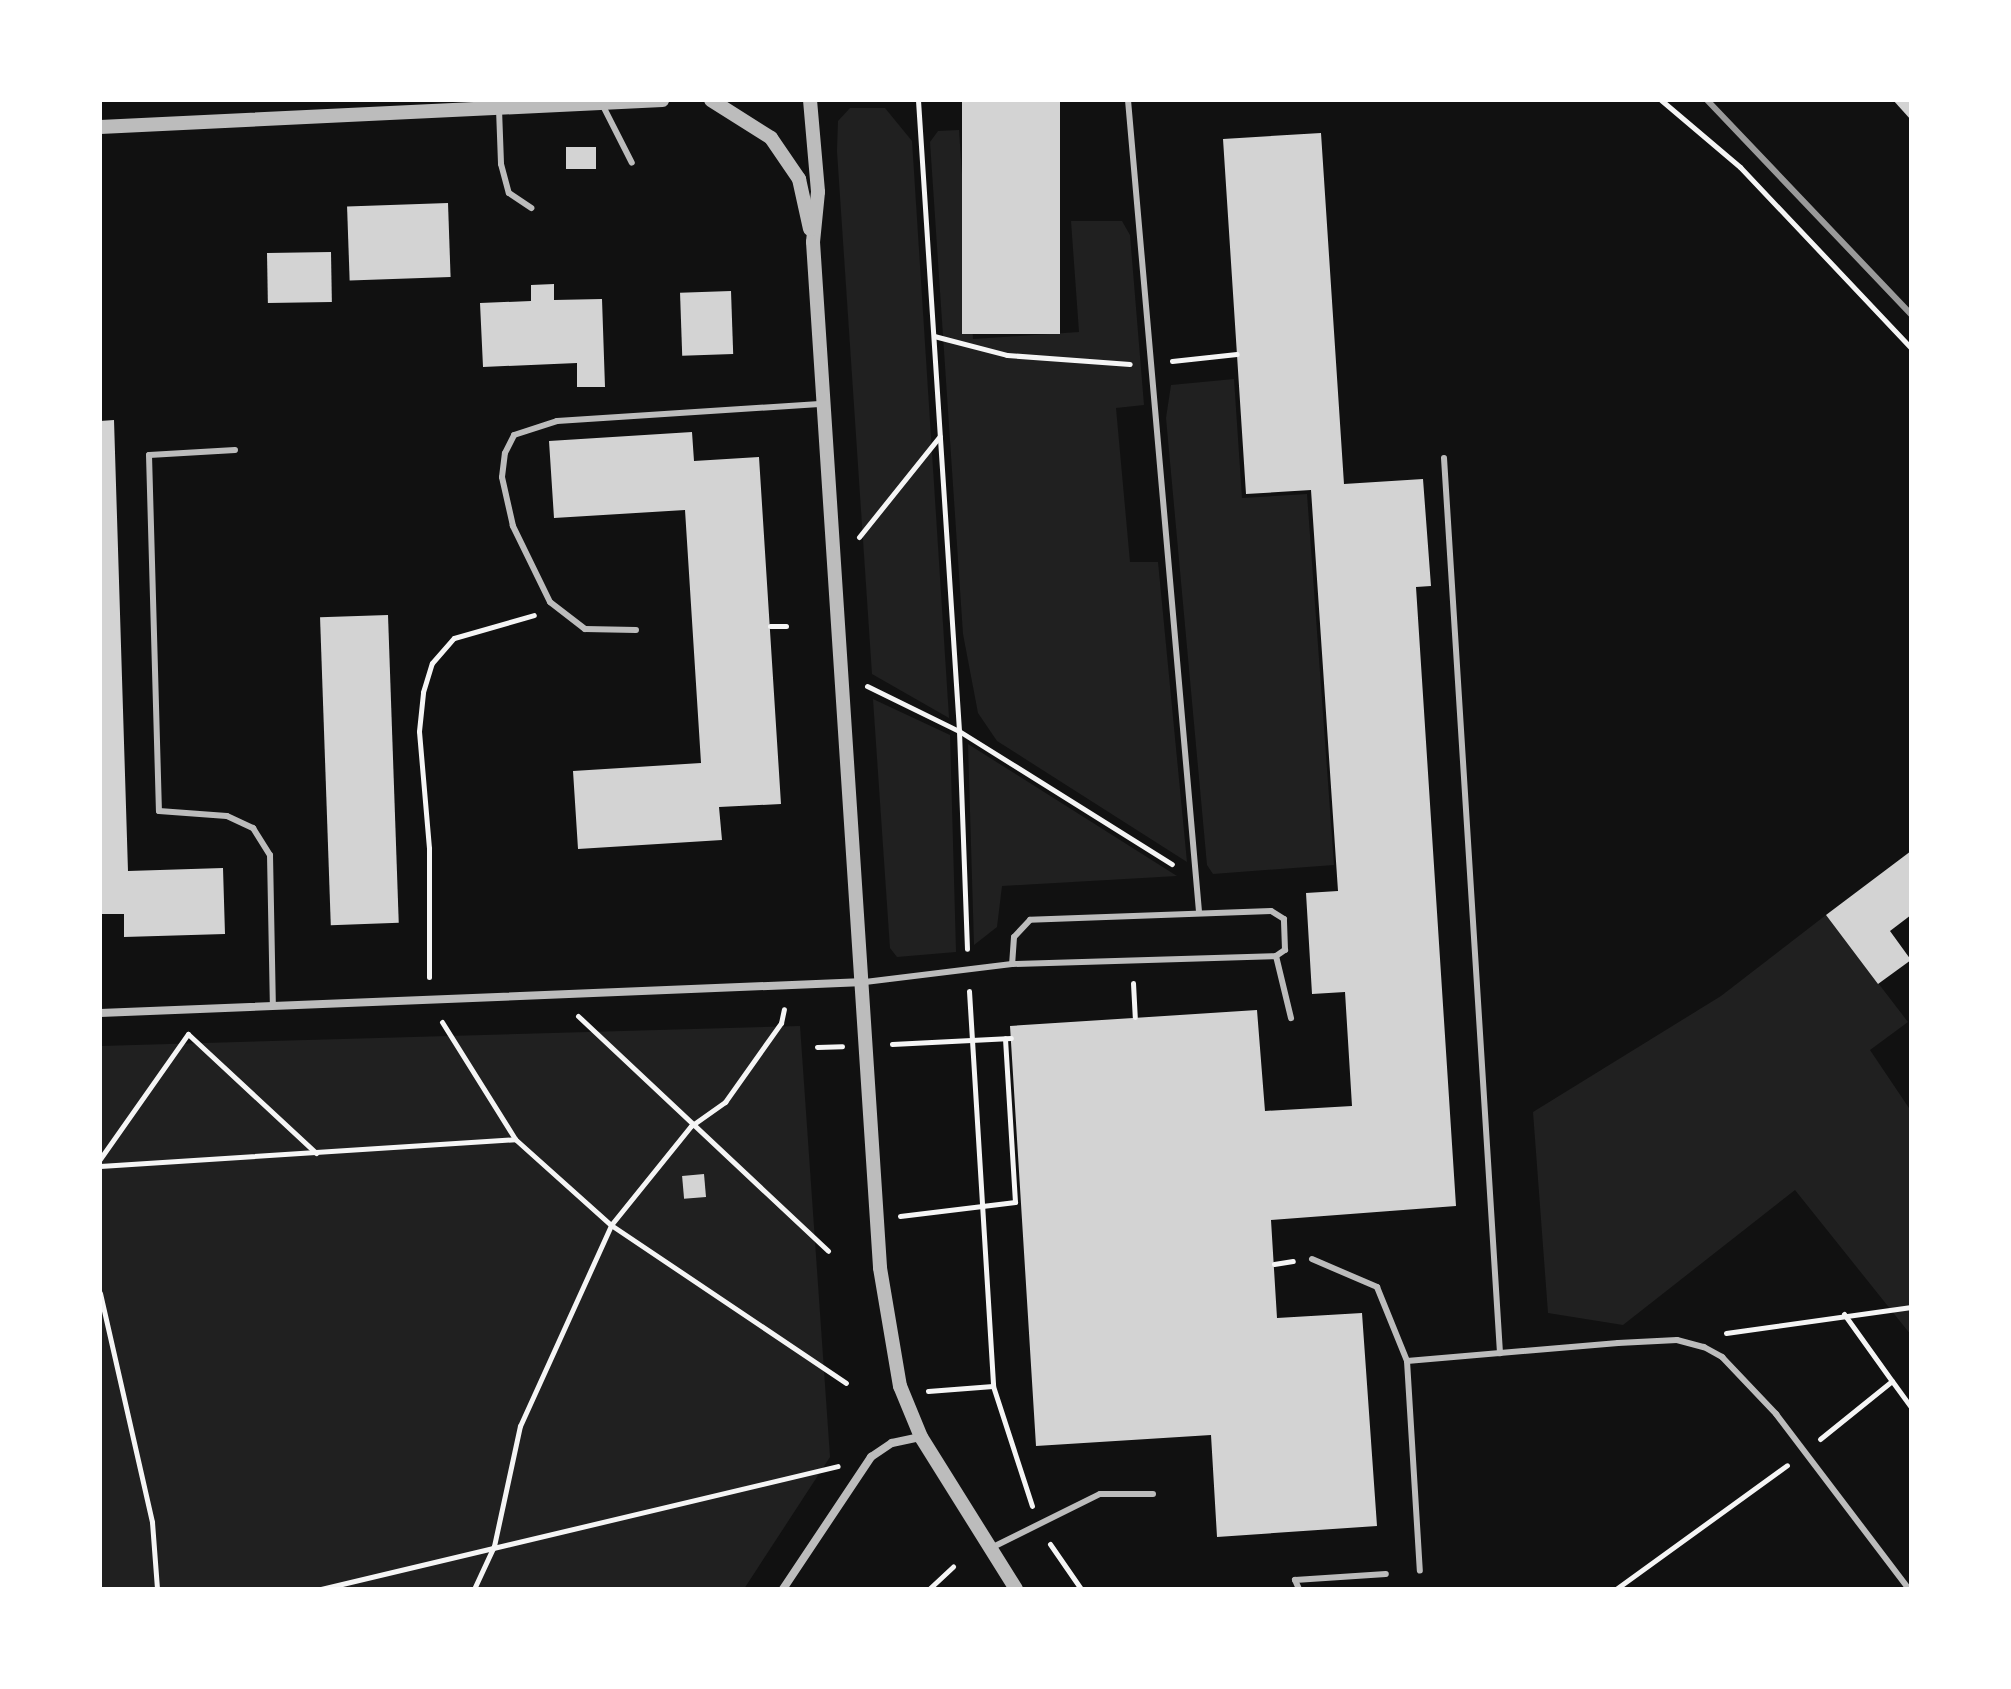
<!DOCTYPE html>
<style>
body{margin:0}
#map{position:relative;width:2011px;height:1689px;overflow:hidden;background:#111;font-family:Quicksand,sans-serif}
div>[style]{position:absolute}
.green>*{inset:0;background:#202020}
.building>*{inset:0;background:#d3d3d3;transform-origin:0 0}
.path>*{height:5px;margin:-2.5px;padding:0 2.5px;transform-origin:2.5px;border-radius:2.5px;background:#f5f5f5}
.service>*{height:6px;margin:-3px;padding:0 3px;transform-origin:3px;border-radius:3px;background:#bcbcbc}
.minor>*{height:8px;margin:-4px;padding:0 4px;transform-origin:4px;border-radius:4px;background:#bcbcbc}
.tertiary>*{height:14px;margin:-7px;padding:0 7px;transform-origin:7px;border-radius:7px;background:#bcbcbc}
.rail>*{height:6px;margin:-3px;padding:0 3px;transform-origin:3px;border-radius:3px;background:#9a9a9a}
span{translate:-50% -50%;white-space:nowrap;text-align:center;line-height:1.15;-webkit-text-stroke:8px #fff;paint-order:stroke}
.frame{position:absolute;inset:0;border:102px solid #fff;pointer-events:none}
</style>
<div id="map">
<div class="green">
<div style="clip-path:polygon(850px 108px,885px 108px,912px 141px,949px 718px,872px 674px,837px 151px,838px 121px)"></div>
<div style="clip-path:polygon(959px 130px,973px 339px,1079px 332px,1071px 221px,1122px 221px,1130px 235px,1144px 405px,1116px 408px,1130px 562px,1158px 562px,1187px 862px,997px 741px,978px 713px,963px 634px,930px 142px,938px 131px)"></div>
<div style="clip-path:polygon(1234px 379px,1242px 498px,1307px 494px,1334px 865px,1213px 874px,1207px 865px,1166px 418px,1171px 385px)"></div>
<div style="clip-path:polygon(873px 699px,950px 735px,956px 952px,897px 957px,890px 948px)"></div>
<div style="clip-path:polygon(968px 744px,1177px 876px,1002px 886px,997px 927px,974px 945px)"></div>
<div style="clip-path:polygon(1826px 915px,1908px 1022px,1870px 1050px,1911px 1111px,1911px 1335px,1795px 1190px,1623px 1325px,1548px 1313px,1533px 1112px,1721px 996px)"></div>
<div style="clip-path:polygon(800px 1026px,830px 1457px,744px 1589px,100px 1589px,100px 1046px)"></div>
</div>
<div class="building">
<div style="left:962px;top:100px;width:98px;height:234px"></div>
<div style="clip-path:polygon(1893px 100px,1911px 100px,1911px 120px)"></div>
<div style="clip-path:polygon(1321px 133px,1344px 484px,1423px 479px,1431px 586px,1416px 587px,1456px 1206px,1271px 1220px,1277px 1318px,1362px 1313px,1377px 1526px,1217px 1537px,1211px 1435px,1036px 1446px,1010px 1026px,1257px 1010px,1265px 1111px,1352px 1106px,1345px 992px,1312px 994px,1306px 893px,1338px 891px,1311px 490px,1246px 494px,1223px 139px)"></div>
<div style="left:596px;top:147px;width:22px;height:30px;rotate:90deg"></div>
<div style="left:448px;top:203px;width:74px;height:101px;rotate:88deg"></div>
<div style="left:331px;top:252px;width:50px;height:64px;rotate:89deg"></div>
<div style="clip-path:polygon(554px 284px,554px 300px,602px 299px,605px 387px,577px 387px,577px 363px,483px 367px,480px 303px,531px 301px,531px 285px)"></div>
<div style="left:731px;top:291px;width:63px;height:51px;rotate:88deg"></div>
<div style="clip-path:polygon(114px 420px,128px 871px,223px 868px,225px 934px,124px 937px,124px 914px,100px 914px,100px 421px)"></div>
<div style="clip-path:polygon(692px 432px,694px 461px,759px 457px,781px 804px,719px 807px,722px 840px,578px 849px,573px 771px,701px 763px,685px 510px,554px 518px,549px 441px)"></div>
<div style="left:388px;top:615px;width:308px;height:68px;rotate:88deg"></div>
<div style="clip-path:polygon(1911px 851px,1911px 915px,1890px 931px,1911px 960px,1878px 984px,1826px 915px)"></div>
<div style="left:704px;top:1174px;width:23px;height:22px;rotate:85deg"></div>
</div>
<div class="path">
<div style="left:918px;top:100px;width:632px;rotate:86.28deg"></div>
<div style="left:959px;top:731px;width:218px;rotate:87.9deg"></div>
<div style="left:1661px;top:100px;width:104px;rotate:40.3deg"></div>
<div style="left:1740px;top:167px;width:249px;rotate:46.6deg"></div>
<div style="left:934px;top:336px;width:75px;rotate:14.6deg"></div>
<div style="left:1007px;top:355px;width:123px;rotate:4.2deg"></div>
<div style="left:1172px;top:361px;width:65px;rotate:-6.1deg"></div>
<div style="left:859px;top:537px;width:129px;rotate:-51.3deg"></div>
<div style="left:770px;top:626px;width:16px"></div>
<div style="left:867px;top:686px;width:102px;rotate:26.1deg"></div>
<div style="left:959px;top:731px;width:251px;rotate:32deg"></div>
<div style="left:429px;top:977px;width:129px;rotate:-90deg"></div>
<div style="left:429px;top:848px;width:117px;rotate:-94.9deg"></div>
<div style="left:419px;top:731px;width:39px;rotate:-84deg"></div>
<div style="left:423px;top:692px;width:30px;rotate:-73deg"></div>
<div style="left:432px;top:663px;width:33px;rotate:-49deg"></div>
<div style="left:454px;top:638px;width:83px;rotate:-16deg"></div>
<div style="left:1133px;top:983px;width:34px;rotate:87deg"></div>
<div style="left:969px;top:991px;width:396px;rotate:86.5deg"></div>
<div style="left:993px;top:1386px;width:126px;rotate:72deg"></div>
<div style="left:578px;top:1016px;width:343px;rotate:43.2deg"></div>
<div style="left:442px;top:1022px;width:138px;rotate:58deg"></div>
<div style="left:515px;top:1139px;width:129px;rotate:41.9deg"></div>
<div style="left:611px;top:1225px;width:283px;rotate:33.9deg"></div>
<div style="left:892px;top:1044px;width:119px;rotate:-2.9deg"></div>
<div style="left:817px;top:1047px;width:25px;rotate:-2deg"></div>
<div style="left:100px;top:1159px;width:153px;rotate:-54.9deg"></div>
<div style="left:188px;top:1034px;width:175px;rotate:42.9deg"></div>
<div style="left:100px;top:1166px;width:416px;rotate:-3.7deg"></div>
<div style="left:900px;top:1216px;width:116px;rotate:-6.9deg"></div>
<div style="left:1015px;top:1202px;width:164px;rotate:-93.5deg"></div>
<div style="left:1274px;top:1264px;width:19px;rotate:-9deg"></div>
<div style="left:100px;top:1293px;width:235px;rotate:77.2deg"></div>
<div style="left:152px;top:1522px;width:67px;rotate:85.7deg"></div>
<div style="left:1844px;top:1314px;width:82px;rotate:54.4deg"></div>
<div style="left:1726px;top:1333px;width:187px;rotate:-8deg"></div>
<div style="left:928px;top:1391px;width:65px;rotate:-4.4deg"></div>
<div style="left:1820px;top:1439px;width:92px;rotate:-38.9deg"></div>
<div style="left:1892px;top:1381px;width:32px;rotate:54deg"></div>
<div style="left:1050px;top:1544px;width:55px;rotate:55.4deg"></div>
<div style="left:321px;top:1589px;width:531px;rotate:-13.38deg"></div>
<div style="left:474px;top:1589px;width:47px;rotate:-65.1deg"></div>
<div style="left:494px;top:1546px;width:123px;rotate:-77.8deg"></div>
<div style="left:520px;top:1426px;width:221px;rotate:-65.6deg"></div>
<div style="left:611px;top:1225px;width:127px;rotate:-51.1deg"></div>
<div style="left:691px;top:1126px;width:42px;rotate:-35.2deg"></div>
<div style="left:725px;top:1102px;width:97px;rotate:-54.7deg"></div>
<div style="left:781px;top:1023px;width:14px;rotate:-78deg"></div>
<div style="left:929px;top:1589px;width:33px;rotate:-43deg"></div>
<div style="left:1616px;top:1589px;width:211px;rotate:-35.9deg"></div>
</div>
<div class="service">
<div style="left:1128px;top:100px;width:814px;rotate:85deg"></div>
<div style="left:601px;top:102px;width:68px;rotate:63.1deg"></div>
<div style="left:499px;top:109px;width:55px;rotate:87.9deg"></div>
<div style="left:501px;top:164px;width:30px;rotate:75deg"></div>
<div style="left:509px;top:193px;width:27px;rotate:34deg"></div>
<div style="left:235px;top:450px;width:86px;rotate:176.7deg"></div>
<div style="left:149px;top:455px;width:356px;rotate:88.4deg"></div>
<div style="left:159px;top:811px;width:68px;rotate:4.2deg"></div>
<div style="left:227px;top:816px;width:29px;rotate:25deg"></div>
<div style="left:253px;top:828px;width:32px;rotate:58deg"></div>
<div style="left:270px;top:855px;width:151px;rotate:88.9deg"></div>
<div style="left:1444px;top:458px;width:897px;rotate:86.42deg"></div>
<div style="left:636px;top:630px;width:51px;rotate:-178.9deg"></div>
<div style="left:585px;top:629px;width:44px;rotate:-142.4deg"></div>
<div style="left:550px;top:602px;width:85px;rotate:-116deg"></div>
<div style="left:513px;top:526px;width:50px;rotate:-102.7deg"></div>
<div style="left:502px;top:477px;width:24px;rotate:-83deg"></div>
<div style="left:505px;top:453px;width:20px;rotate:-63deg"></div>
<div style="left:514px;top:435px;width:45px;rotate:-18deg"></div>
<div style="left:557px;top:421px;width:267px;rotate:-3.7deg"></div>
<div style="left:1276px;top:956px;width:64px;rotate:76.4deg"></div>
<div style="left:865px;top:982px;width:148px;rotate:-7deg"></div>
<div style="left:1012px;top:964px;width:264px;rotate:-1.7deg"></div>
<div style="left:1276px;top:956px;width:11px;rotate:-34deg"></div>
<div style="left:1285px;top:950px;width:31px;rotate:-92deg"></div>
<div style="left:1284px;top:919px;width:15px;rotate:-148deg"></div>
<div style="left:1271px;top:911px;width:241px;rotate:177.9deg"></div>
<div style="left:1030px;top:920px;width:23px;rotate:133deg"></div>
<div style="left:1014px;top:937px;width:27px;rotate:94deg"></div>
<div style="left:1312px;top:1259px;width:71px;rotate:23.3deg"></div>
<div style="left:1377px;top:1287px;width:80px;rotate:67.9deg"></div>
<div style="left:1407px;top:1361px;width:210px;rotate:86.5deg"></div>
<div style="left:1407px;top:1361px;width:212px;rotate:-4.9deg"></div>
<div style="left:1618px;top:1343px;width:59px;rotate:-2.9deg"></div>
<div style="left:1677px;top:1340px;width:28px;rotate:15deg"></div>
<div style="left:1704px;top:1347px;width:21px;rotate:29deg"></div>
<div style="left:1722px;top:1357px;width:79px;rotate:46.5deg"></div>
<div style="left:1776px;top:1414px;width:220px;rotate:52.8deg"></div>
<div style="left:993px;top:1547px;width:119px;rotate:-26.4deg"></div>
<div style="left:1100px;top:1494px;width:53px"></div>
<div style="left:1299px;top:1589px;width:10px;rotate:-114deg"></div>
<div style="left:1295px;top:1580px;width:91px;rotate:-3.8deg"></div>
</div>
<div class="minor">
<div style="left:100px;top:1013px;width:765px;rotate:-2.32deg"></div>
<div style="left:783px;top:1589px;width:159px;rotate:-56.3deg"></div>
<div style="left:871px;top:1457px;width:25px;rotate:-34deg"></div>
<div style="left:892px;top:1443px;width:30px;rotate:-12deg"></div>
</div>
<div class="tertiary">
<div style="left:711px;top:100px;width:71px;rotate:32.3deg"></div>
<div style="left:771px;top:138px;width:50px;rotate:55.7deg"></div>
<div style="left:799px;top:179px;width:51px;rotate:77.6deg"></div>
<div style="left:810px;top:100px;width:92px;rotate:85deg"></div>
<div style="left:818px;top:192px;width:50px;rotate:95.7deg"></div>
<div style="left:813px;top:242px;width:1028px;rotate:86.26deg"></div>
<div style="left:880px;top:1268px;width:120px;rotate:80.4deg"></div>
<div style="left:900px;top:1386px;width:55px;rotate:67.6deg"></div>
<div style="left:921px;top:1437px;width:179px;rotate:58deg"></div>
<div style="left:100px;top:127px;width:563px;rotate:-2.75deg"></div>
</div>
<div class="rail">
<div style="left:1707px;top:100px;width:296px;rotate:46.4deg"></div>
</div>
<div class="frame"></div>
</div>
